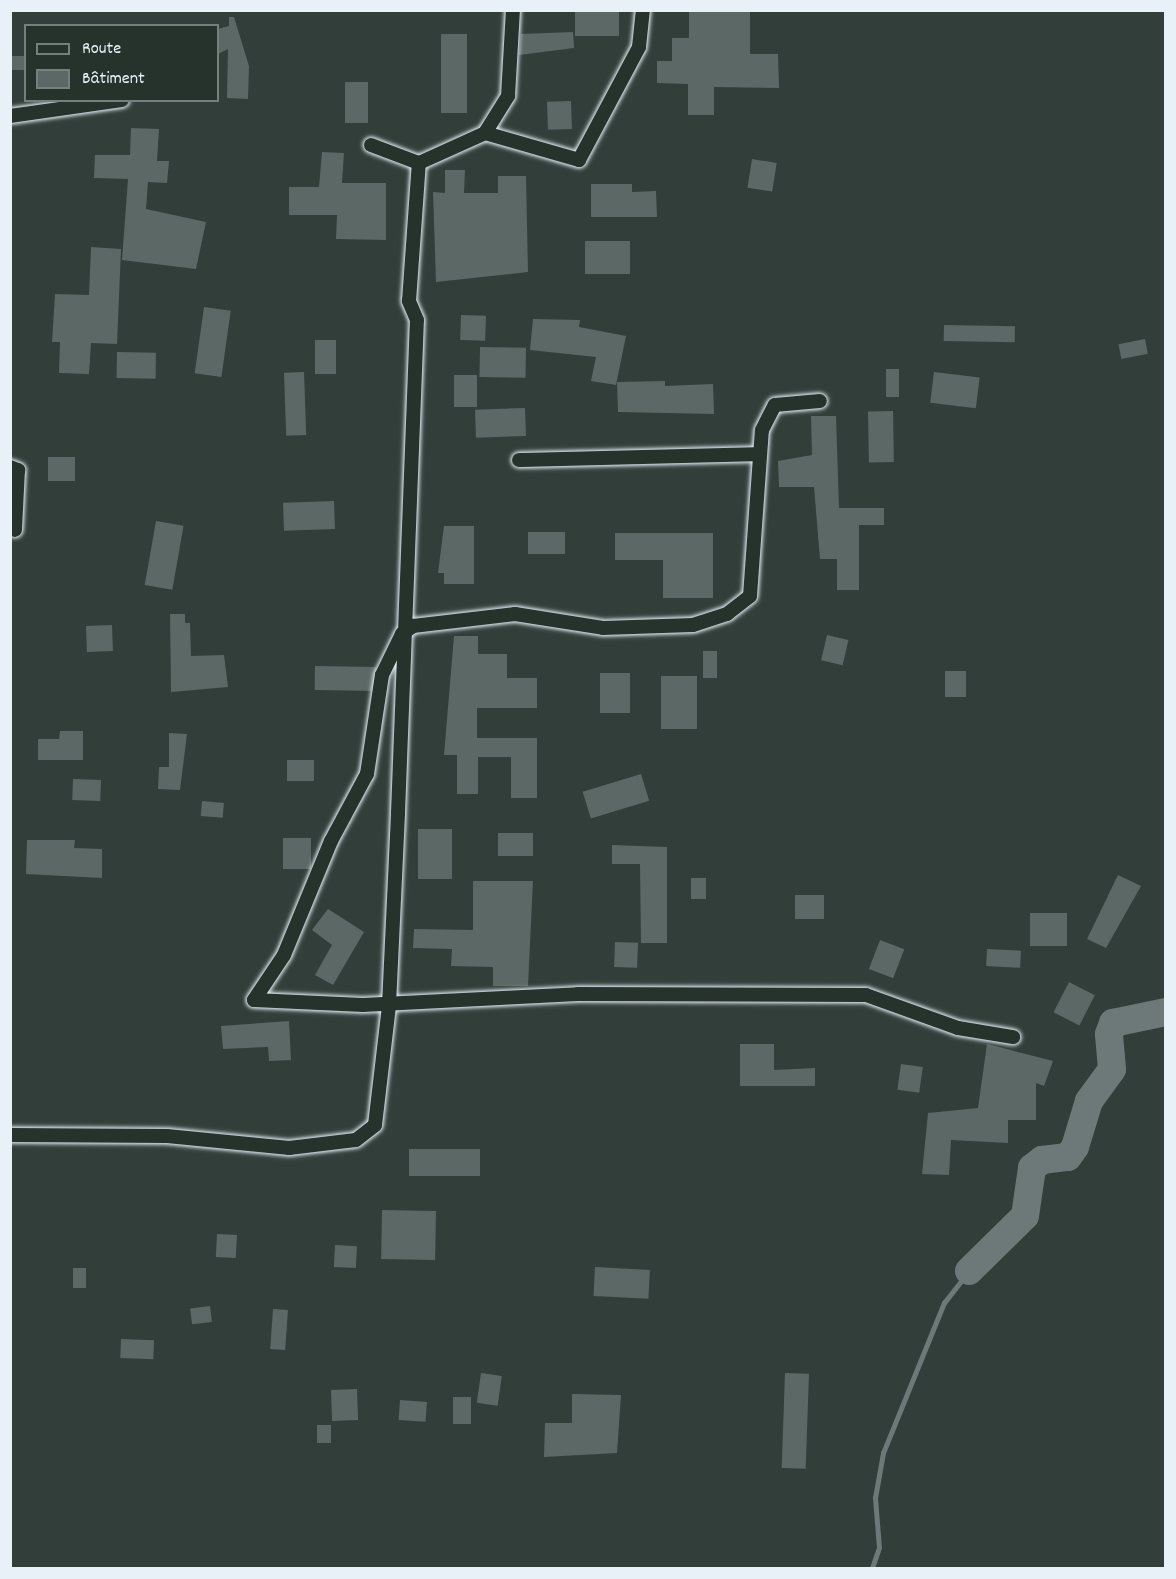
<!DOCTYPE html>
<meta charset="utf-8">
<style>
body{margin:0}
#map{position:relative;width:1176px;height:1579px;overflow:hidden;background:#323e39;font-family:Dekko,sans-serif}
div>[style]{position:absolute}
.stream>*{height:4.5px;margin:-2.25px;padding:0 2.25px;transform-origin:2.25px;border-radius:2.25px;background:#6d7978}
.river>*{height:28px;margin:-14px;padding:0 14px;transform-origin:14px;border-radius:14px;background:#6d7978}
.building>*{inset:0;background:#5c6865;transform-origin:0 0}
.roads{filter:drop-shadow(0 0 2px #e8f1f8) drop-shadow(0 0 2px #e8f1f8)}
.minor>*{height:14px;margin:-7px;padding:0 7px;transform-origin:7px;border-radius:7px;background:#26332d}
span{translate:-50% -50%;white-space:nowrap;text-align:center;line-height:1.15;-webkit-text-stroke:5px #26332d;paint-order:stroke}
.frame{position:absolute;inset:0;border:12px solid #e8f1f8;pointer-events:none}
.legend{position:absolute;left:24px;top:24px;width:195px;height:78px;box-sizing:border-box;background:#26332d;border:2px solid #747f7e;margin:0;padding:8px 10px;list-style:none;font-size:18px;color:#e8f1f8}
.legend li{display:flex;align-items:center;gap:12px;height:30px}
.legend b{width:30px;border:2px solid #747f7e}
</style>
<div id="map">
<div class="stream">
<div style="left:872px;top:1568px;width:21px;rotate:-71deg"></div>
<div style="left:879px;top:1548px;width:50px;rotate:-94.6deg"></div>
<div style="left:875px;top:1498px;width:46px;rotate:-79.9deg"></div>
<div style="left:883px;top:1453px;width:162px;rotate:-67.9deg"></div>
<div style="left:944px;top:1303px;width:41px;rotate:-52deg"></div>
</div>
<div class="river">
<div style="left:969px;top:1271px;width:78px;rotate:-44.5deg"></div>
<div style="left:1025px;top:1216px;width:49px;rotate:-81.7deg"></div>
<div style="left:1032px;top:1168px;width:13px;rotate:-39deg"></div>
<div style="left:1042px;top:1160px;width:26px;rotate:-7deg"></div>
<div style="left:1068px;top:1157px;width:12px;rotate:-55deg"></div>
<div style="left:1075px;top:1147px;width:48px;rotate:-73.1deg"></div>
<div style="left:1089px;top:1101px;width:39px;rotate:-54deg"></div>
<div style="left:1112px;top:1069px;width:35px;rotate:-95deg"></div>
<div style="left:1109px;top:1034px;width:12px;rotate:-70deg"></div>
<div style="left:1113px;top:1023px;width:54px;rotate:-11.7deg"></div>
</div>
<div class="building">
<div style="left:575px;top:10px;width:44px;height:26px"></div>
<div style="clip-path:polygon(689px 10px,750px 10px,750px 54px,778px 54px,779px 88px,714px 87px,714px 115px,688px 115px,688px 84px,657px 83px,657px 61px,672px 61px,672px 38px,689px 38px)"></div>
<div style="clip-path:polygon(229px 17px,234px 17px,249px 66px,248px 99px,227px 98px,228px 49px,218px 54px,218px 29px,229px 26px)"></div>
<div style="clip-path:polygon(573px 32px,574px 48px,519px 55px,521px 34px)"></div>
<div style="left:441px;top:34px;width:26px;height:79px"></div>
<div style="left:26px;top:56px;width:14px;height:16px;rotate:90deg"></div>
<div style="left:345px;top:82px;width:23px;height:41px"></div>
<div style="left:571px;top:101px;width:28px;height:24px;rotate:88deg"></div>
<div style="clip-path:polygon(131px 128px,159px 129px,157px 161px,169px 161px,167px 183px,148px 182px,146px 209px,206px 222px,196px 269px,122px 260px,128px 179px,94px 178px,95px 155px,130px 155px)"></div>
<div style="clip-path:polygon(322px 152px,344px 153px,342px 183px,386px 183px,386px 240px,336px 239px,337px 215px,289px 215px,289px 187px,319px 187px)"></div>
<div style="left:752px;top:159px;width:25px;height:29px;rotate:9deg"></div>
<div style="clip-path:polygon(445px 170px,465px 170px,464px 193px,498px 193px,498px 176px,526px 176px,528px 272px,436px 282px,433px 192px,445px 193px)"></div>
<div style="clip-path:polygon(591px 184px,632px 184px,632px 192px,656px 191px,657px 217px,591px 217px)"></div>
<div style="left:630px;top:241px;width:33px;height:45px;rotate:90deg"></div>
<div style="clip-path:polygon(91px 247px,121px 249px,117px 344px,91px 343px,89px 374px,59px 373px,60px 342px,52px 342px,55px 294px,89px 295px)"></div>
<div style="left:204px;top:307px;width:27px;height:67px;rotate:8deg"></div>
<div style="left:461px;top:315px;width:25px;height:25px;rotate:2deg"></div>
<div style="clip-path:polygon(533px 319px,580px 320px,579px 327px,626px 336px,616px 385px,591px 381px,596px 357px,530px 350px)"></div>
<div style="left:944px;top:325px;width:71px;height:16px;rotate:1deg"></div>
<div style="left:1145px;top:339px;width:15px;height:27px;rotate:79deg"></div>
<div style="left:315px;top:340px;width:21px;height:34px"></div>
<div style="left:480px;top:347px;width:46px;height:30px;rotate:1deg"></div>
<div style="left:117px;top:352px;width:39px;height:26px;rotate:1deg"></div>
<div style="left:886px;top:369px;width:13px;height:28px"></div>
<div style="left:304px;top:372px;width:63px;height:20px;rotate:88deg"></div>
<div style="left:934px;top:372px;width:46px;height:31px;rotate:7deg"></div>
<div style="left:454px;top:375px;width:23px;height:32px"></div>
<div style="clip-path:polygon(665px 381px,665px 386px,713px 384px,714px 414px,618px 412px,617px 382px)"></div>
<div style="left:525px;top:408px;width:28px;height:50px;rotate:88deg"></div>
<div style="left:893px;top:411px;width:51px;height:25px;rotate:89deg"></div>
<div style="clip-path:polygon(811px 416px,836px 416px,839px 508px,884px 508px,884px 525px,859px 525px,859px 590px,837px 590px,837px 559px,820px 559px,814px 487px,779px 487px,778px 461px,812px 455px)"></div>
<div style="left:48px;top:457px;width:27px;height:24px"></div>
<div style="left:334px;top:501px;width:28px;height:51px;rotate:88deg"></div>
<div style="left:156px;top:521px;width:28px;height:65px;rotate:10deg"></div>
<div style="clip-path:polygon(444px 526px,474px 526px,474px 584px,444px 584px,444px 573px,438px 573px)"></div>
<div style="left:528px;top:532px;width:37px;height:22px"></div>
<div style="clip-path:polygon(615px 533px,713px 533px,713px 598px,663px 598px,663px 560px,615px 560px)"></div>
<div style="clip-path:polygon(170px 614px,185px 614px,185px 623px,190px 623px,191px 656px,224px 655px,228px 687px,171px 692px)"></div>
<div style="left:112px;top:625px;width:26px;height:26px;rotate:88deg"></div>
<div style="left:827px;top:635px;width:22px;height:26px;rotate:13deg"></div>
<div style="clip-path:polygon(454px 636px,478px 636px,478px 654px,507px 654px,507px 678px,537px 678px,537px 708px,477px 708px,477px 738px,537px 738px,537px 798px,511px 798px,511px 757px,478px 757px,478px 794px,457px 794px,457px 755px,444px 755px)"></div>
<div style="left:703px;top:651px;width:14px;height:27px"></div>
<div style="left:315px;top:666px;width:61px;height:24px;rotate:1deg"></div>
<div style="left:945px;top:671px;width:21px;height:26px"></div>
<div style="left:600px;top:673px;width:30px;height:40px"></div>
<div style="left:661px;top:676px;width:36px;height:53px"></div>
<div style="clip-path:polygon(60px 731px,83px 731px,83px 760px,38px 760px,38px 739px,59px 739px)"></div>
<div style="clip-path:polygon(169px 733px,187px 734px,180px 790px,158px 789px,159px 767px,169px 767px)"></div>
<div style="left:287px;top:760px;width:27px;height:21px"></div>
<div style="left:641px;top:774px;width:28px;height:61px;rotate:73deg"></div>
<div style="left:73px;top:779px;width:28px;height:21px;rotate:2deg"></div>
<div style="left:202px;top:801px;width:22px;height:15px;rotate:5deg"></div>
<div style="left:418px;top:829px;width:34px;height:50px"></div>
<div style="left:498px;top:833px;width:35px;height:23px"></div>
<div style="left:283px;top:838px;width:28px;height:31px"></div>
<div style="clip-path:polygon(27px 840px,75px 840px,74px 848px,102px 849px,102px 878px,26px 874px)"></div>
<div style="clip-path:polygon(612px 845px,667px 847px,667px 943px,641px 943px,640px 864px,612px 864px)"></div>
<div style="clip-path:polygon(1118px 875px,1141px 886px,1106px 948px,1087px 939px)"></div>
<div style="left:691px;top:878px;width:15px;height:21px"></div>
<div style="clip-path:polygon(473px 881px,533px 881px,528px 986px,493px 986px,493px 967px,451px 966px,452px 949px,413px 948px,414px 929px,473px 930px)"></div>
<div style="left:824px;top:895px;width:24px;height:29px;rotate:90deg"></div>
<div style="clip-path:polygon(328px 909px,364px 932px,333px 985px,315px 975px,332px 945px,312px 930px)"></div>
<div style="left:1030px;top:913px;width:37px;height:33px"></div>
<div style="left:880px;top:940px;width:26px;height:31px;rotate:21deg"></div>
<div style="left:615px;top:942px;width:23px;height:25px;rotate:2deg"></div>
<div style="left:987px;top:949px;width:34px;height:17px;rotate:3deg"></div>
<div style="left:1069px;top:982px;width:29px;height:34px;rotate:27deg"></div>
<div style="clip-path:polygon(289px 1021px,291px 1060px,269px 1061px,268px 1047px,223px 1049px,221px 1026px)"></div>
<div style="clip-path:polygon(740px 1044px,774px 1044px,774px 1070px,815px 1068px,815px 1086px,740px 1086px)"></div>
<div style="clip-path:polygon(987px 1044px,1053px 1061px,1044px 1086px,1036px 1083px,1036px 1120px,1008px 1120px,1008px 1143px,951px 1140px,949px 1175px,922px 1174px,928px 1113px,978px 1108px)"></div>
<div style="left:901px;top:1064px;width:22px;height:26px;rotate:8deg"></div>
<div style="left:409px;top:1149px;width:71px;height:27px"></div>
<div style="left:382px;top:1210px;width:54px;height:49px;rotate:1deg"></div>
<div style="left:217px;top:1234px;width:20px;height:23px;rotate:3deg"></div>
<div style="left:335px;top:1245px;width:22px;height:22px;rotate:3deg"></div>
<div style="left:595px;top:1267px;width:55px;height:29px;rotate:3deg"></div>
<div style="left:73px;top:1268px;width:13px;height:20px"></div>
<div style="left:210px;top:1306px;width:16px;height:20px;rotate:83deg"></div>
<div style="left:273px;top:1309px;width:15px;height:40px;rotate:4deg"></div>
<div style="left:121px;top:1339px;width:33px;height:19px;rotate:2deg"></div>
<div style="left:481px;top:1373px;width:21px;height:30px;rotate:8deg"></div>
<div style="left:785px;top:1373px;width:24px;height:95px;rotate:2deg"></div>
<div style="left:357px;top:1389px;width:31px;height:26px;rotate:88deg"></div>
<div style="clip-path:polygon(572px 1394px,621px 1395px,617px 1453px,544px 1457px,545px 1423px,572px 1423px)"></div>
<div style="left:471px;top:1397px;width:27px;height:18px;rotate:90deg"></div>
<div style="left:400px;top:1400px;width:27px;height:20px;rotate:4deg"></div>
<div style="left:317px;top:1425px;width:14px;height:18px"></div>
</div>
<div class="roads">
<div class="minor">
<div style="left:10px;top:116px;width:113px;rotate:-8.1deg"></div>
<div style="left:485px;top:133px;width:44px;rotate:-58.1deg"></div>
<div style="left:508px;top:96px;width:86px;rotate:-86.7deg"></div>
<div style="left:371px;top:145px;width:51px;rotate:20.6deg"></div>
<div style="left:419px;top:163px;width:72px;rotate:-24.4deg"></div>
<div style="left:485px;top:133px;width:98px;rotate:16deg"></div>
<div style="left:579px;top:160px;width:128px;rotate:-62deg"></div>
<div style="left:639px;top:47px;width:37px;rotate:-84deg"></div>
<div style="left:519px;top:460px;width:238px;rotate:-1.4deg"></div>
<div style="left:10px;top:467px;width:9px;rotate:21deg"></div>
<div style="left:18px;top:470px;width:60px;rotate:92.9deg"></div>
<div style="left:254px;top:1000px;width:54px;rotate:-56.3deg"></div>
<div style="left:284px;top:955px;width:123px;rotate:-67.6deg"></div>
<div style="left:331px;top:841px;width:76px;rotate:-61.8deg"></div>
<div style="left:367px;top:774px;width:100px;rotate:-81.4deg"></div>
<div style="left:382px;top:675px;width:46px;rotate:-64deg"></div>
<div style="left:402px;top:634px;width:14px;rotate:-36deg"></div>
<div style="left:413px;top:626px;width:103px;rotate:-6.7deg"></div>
<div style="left:515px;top:614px;width:89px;rotate:9deg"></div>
<div style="left:603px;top:628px;width:90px;rotate:-1.9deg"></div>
<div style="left:693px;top:625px;width:36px;rotate:-18deg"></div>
<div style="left:727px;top:614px;width:29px;rotate:-38deg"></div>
<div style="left:750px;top:596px;width:166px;rotate:-85.9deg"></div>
<div style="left:762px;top:430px;width:28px;rotate:-63deg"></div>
<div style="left:775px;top:405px;width:45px;rotate:-5.1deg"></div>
<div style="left:254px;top:1000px;width:109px;rotate:2.6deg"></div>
<div style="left:363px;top:1005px;width:215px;rotate:-2.9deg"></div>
<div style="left:578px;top:994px;width:288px;rotate:0.2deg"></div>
<div style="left:866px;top:995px;width:98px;rotate:19.7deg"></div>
<div style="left:958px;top:1028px;width:56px;rotate:9.3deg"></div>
<div style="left:10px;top:1135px;width:157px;rotate:0.4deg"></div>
<div style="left:167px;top:1136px;width:123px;rotate:5.6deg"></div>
<div style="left:289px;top:1148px;width:67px;rotate:-6.8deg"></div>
<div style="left:356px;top:1140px;width:24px;rotate:-38deg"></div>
<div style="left:375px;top:1125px;width:121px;rotate:-83.3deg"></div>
<div style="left:389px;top:1005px;width:192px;rotate:-87.3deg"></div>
<div style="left:398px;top:813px;width:493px;rotate:-87.8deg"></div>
<div style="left:417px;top:320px;width:21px;rotate:-113deg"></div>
<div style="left:409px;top:301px;width:138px;rotate:-85.9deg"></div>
</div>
</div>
<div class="frame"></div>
<ul class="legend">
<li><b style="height:8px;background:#26332d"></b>Route</li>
<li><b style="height:16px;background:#5c6865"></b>Bâtiment</li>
</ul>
</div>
